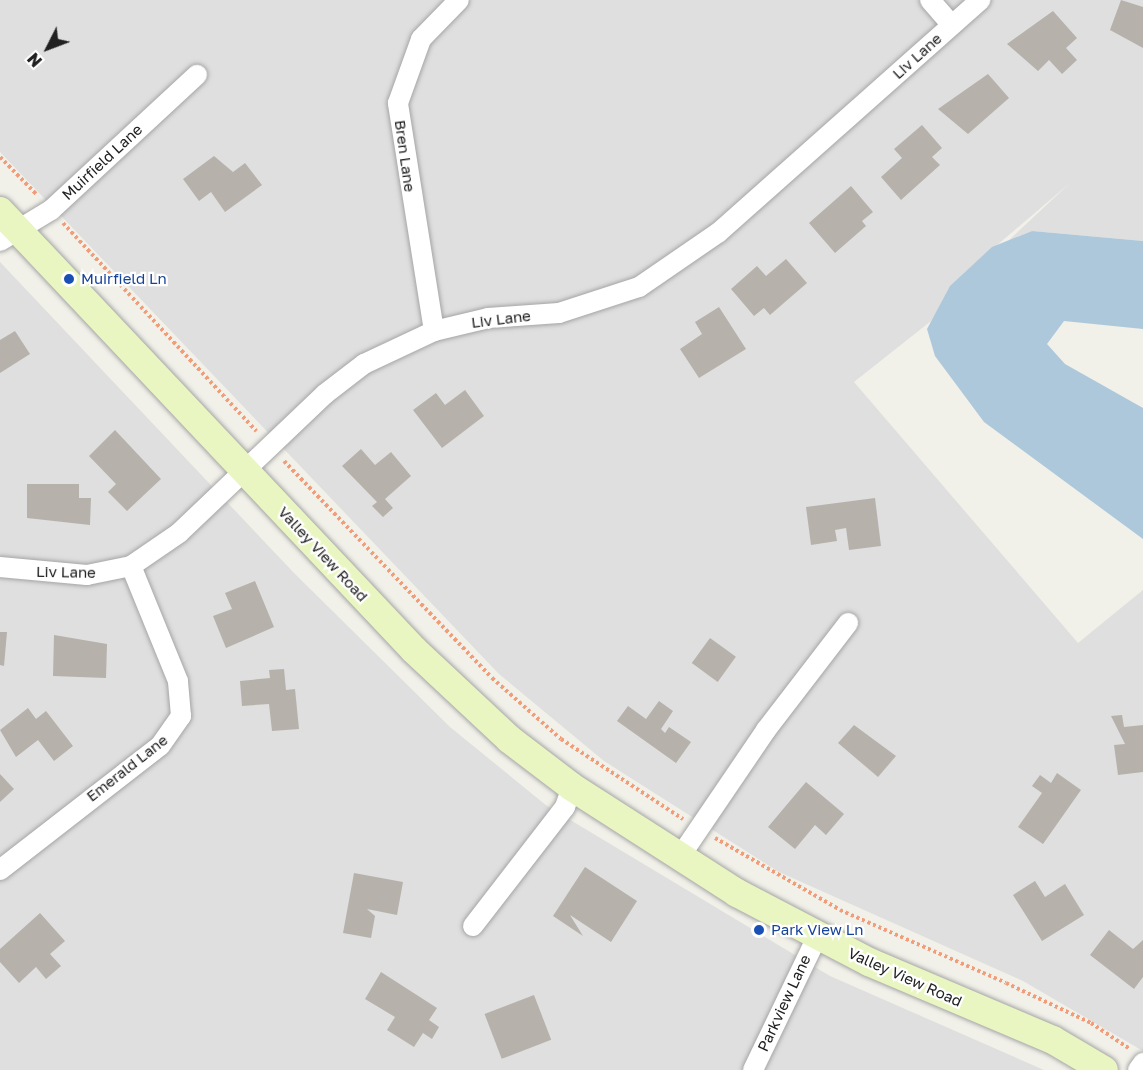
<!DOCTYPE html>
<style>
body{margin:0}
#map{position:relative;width:1143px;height:1070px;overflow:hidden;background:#f1f0e9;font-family:"Golos Text",sans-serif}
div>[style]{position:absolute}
.residential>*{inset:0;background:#dfdfdf}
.water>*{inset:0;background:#adc8db}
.building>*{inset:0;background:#b6b2ab;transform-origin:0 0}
.path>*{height:4px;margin-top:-2px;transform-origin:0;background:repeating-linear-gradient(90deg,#f19d7a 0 3px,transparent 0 6px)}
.roads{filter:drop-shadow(0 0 2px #a5a5a5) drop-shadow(0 0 2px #a5a5a5)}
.street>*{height:20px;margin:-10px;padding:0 10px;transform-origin:10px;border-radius:10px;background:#fff}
.secondary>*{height:28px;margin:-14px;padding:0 14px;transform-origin:14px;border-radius:14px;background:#eaf6c2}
.dots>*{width:16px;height:16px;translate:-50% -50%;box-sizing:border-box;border:3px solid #fff;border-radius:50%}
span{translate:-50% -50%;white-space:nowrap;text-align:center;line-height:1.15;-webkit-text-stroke:4.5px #fff;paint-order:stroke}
.street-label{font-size:15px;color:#212121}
.transit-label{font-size:15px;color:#164399}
.left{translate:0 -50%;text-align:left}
.north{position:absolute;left:18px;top:18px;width:60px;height:60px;-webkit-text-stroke:4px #fff;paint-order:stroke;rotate:228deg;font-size:16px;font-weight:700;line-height:24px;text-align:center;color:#212121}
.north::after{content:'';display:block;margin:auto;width:21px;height:27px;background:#212121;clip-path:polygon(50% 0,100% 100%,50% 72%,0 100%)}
</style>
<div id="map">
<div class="residential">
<div style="clip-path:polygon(0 0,1143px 0,1143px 241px,1032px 231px,1008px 241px,1070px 183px,963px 274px,931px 321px,854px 382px,1078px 643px,1143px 590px,1143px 1051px,1023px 981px,779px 872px,604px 761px,499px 674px,0 152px)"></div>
<div style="clip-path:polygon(0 262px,294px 573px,450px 727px,547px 806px,830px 976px,1044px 1070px,0 1070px)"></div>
</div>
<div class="water">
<div style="clip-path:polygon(1032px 231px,1143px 241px,1143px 329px,1064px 321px,1047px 344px,1065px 364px,1143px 408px,1143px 539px,984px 422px,935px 356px,927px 329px,950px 286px,992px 247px)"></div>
</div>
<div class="building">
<div style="clip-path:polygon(1121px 0,1143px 7px,1143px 48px,1110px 30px)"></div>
<div style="clip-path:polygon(1053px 11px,1077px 38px,1066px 48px,1077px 60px,1062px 74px,1049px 60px,1038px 71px,1007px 44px)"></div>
<div style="clip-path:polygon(988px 74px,1009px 98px,968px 134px,938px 109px)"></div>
<div style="clip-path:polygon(922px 125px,942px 148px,932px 157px,940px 165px,901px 200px,881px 177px,902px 158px,894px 149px)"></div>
<div style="clip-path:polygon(214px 156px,233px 172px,245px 163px,262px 185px,225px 212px,211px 192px,199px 201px,183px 179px)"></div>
<div style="clip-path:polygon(851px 186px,873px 212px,862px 221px,866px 226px,835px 253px,809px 223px)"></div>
<div style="clip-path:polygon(786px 259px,807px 283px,770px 315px,764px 308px,754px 316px,731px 289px,757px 266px,766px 276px)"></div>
<div style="clip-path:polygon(719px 307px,746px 349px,699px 378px,680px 349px,702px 334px,695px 322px)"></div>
<div style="clip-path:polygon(15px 331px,30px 354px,0 373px,0 340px)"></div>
<div style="clip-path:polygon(465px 390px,484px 416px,442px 448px,413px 410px,436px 393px,445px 405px)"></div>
<div style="clip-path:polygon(115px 430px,161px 479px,127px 511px,108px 492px,116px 484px,89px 456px)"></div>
<div style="clip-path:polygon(361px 449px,375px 465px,391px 452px,411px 476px,385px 499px,393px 508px,383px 517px,372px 506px,377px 502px,342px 466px)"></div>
<div style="clip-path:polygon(27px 484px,79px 484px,79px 498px,91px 498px,90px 525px,27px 518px)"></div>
<div style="clip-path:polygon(875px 498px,881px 546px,849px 550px,846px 528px,835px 530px,837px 541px,811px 545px,806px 507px)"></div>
<div style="clip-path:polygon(255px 581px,274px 627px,226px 648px,213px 616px,232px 609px,225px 593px)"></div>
<div style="clip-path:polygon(0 632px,7px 632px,4px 666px,0 665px)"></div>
<div style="clip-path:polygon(54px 635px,107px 644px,106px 678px,53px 676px)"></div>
<div style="left:710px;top:638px;width:32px;height:31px;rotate:36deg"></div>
<div style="clip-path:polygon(284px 669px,286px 690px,295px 689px,299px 729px,272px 731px,269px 704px,242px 706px,240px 681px,270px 678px,269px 670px)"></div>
<div style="clip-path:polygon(659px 701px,673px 711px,661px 729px,665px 733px,669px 727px,691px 742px,676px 763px,617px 721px,628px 706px,646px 719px)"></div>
<div style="clip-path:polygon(28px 708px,36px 719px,46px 711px,73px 746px,54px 761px,38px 740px,16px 757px,0 730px)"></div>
<div style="clip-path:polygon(1122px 715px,1124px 727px,1143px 725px,1143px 772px,1118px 775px,1114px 745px,1125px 744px,1111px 716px)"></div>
<div style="clip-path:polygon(854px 725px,896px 756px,878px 777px,838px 743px)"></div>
<div style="clip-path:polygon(1057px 773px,1081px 790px,1043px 844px,1018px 827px,1042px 793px,1032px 786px,1040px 775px,1051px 783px)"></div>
<div style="clip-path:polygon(0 774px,14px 789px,0 802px)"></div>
<div style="clip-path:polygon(806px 782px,844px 814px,826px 835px,815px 825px,795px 849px,768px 827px)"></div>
<div style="clip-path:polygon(585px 867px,637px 901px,611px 942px,570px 915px,583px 936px,553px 916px)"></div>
<div style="clip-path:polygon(354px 873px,403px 882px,397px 915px,367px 909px,375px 916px,371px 938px,343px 933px)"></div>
<div style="clip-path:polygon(1035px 881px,1045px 897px,1065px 884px,1084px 915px,1042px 941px,1013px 895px)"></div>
<div style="clip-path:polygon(40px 913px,65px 941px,50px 954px,61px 966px,46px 979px,36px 967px,19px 983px,0 962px,0 949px)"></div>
<div style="clip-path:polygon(1109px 930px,1133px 949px,1143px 940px,1143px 977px,1134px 989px,1090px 955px)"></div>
<div style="clip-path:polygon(381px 972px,437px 1008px,429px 1020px,439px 1027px,432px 1039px,423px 1033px,414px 1047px,387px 1030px,395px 1017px,365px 999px)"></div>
<div style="left:534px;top:995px;width:48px;height:53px;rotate:69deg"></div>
</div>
<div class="path">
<div style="left:0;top:157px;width:54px;rotate:45.7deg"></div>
<div style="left:63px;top:223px;width:284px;rotate:47.1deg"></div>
<div style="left:284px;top:461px;width:301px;rotate:46.2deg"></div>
<div style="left:492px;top:678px;width:92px;rotate:41.5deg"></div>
<div style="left:561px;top:739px;width:146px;rotate:33.3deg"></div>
<div style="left:715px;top:838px;width:144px;rotate:29.9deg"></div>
<div style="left:840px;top:910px;width:181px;rotate:23.7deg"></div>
<div style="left:1006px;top:983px;width:94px;rotate:25.2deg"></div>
<div style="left:1091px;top:1023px;width:47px;rotate:33.7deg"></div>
</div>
<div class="roads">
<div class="street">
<div style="left:930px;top:0;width:33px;rotate:49deg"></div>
<div style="left:0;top:241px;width:60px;rotate:-31.3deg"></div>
<div style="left:51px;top:210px;width:199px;rotate:-42.8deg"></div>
<div style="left:434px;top:331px;width:231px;rotate:-99deg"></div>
<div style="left:398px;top:103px;width:68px;rotate:-70.2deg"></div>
<div style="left:421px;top:39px;width:54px;rotate:-45.7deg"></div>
<div style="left:0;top:567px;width:87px;rotate:5.3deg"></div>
<div style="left:87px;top:575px;width:45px;rotate:-11.6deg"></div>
<div style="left:131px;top:566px;width:58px;rotate:-34.5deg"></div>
<div style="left:179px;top:533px;width:202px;rotate:-43.6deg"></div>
<div style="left:325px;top:394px;width:49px;rotate:-37.6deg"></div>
<div style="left:364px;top:364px;width:77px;rotate:-25.2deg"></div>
<div style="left:434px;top:331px;width:56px;rotate:-13.5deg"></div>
<div style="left:488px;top:318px;width:71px;rotate:-4deg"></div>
<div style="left:559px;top:313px;width:84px;rotate:-18deg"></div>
<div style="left:639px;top:287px;width:96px;rotate:-34.4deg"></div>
<div style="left:718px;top:233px;width:351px;rotate:-41.6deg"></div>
<div style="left:679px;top:858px;width:155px;rotate:-55.8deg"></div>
<div style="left:766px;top:730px;width:135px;rotate:-52.5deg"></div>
<div style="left:0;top:870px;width:202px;rotate:-37.8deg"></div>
<div style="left:160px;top:746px;width:37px;rotate:-55deg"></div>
<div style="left:181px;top:716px;width:35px;rotate:-95deg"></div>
<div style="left:178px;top:681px;width:124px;rotate:-112.2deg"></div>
<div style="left:473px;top:926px;width:150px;rotate:-52.3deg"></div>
<div style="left:565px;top:807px;width:21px;rotate:-71deg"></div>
<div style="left:753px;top:1070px;width:148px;rotate:-64.3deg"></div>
<div style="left:1138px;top:1070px;width:9px;rotate:-54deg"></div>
</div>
<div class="secondary">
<div style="left:0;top:211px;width:603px;rotate:46.68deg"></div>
<div style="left:414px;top:650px;width:130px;rotate:43.1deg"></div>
<div style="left:509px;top:739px;width:79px;rotate:37.3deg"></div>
<div style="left:572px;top:787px;width:196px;rotate:32.7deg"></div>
<div style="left:737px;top:893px;width:149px;rotate:27.6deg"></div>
<div style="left:869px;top:962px;width:200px;rotate:23deg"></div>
<div style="left:1053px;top:1040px;width:59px;rotate:30.5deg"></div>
</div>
</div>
<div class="dots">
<div style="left:69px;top:279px;background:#1a4fb4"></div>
<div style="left:759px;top:930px;background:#1a4fb4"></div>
</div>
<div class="street-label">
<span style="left:917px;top:56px;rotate:-42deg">Liv Lane</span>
<span style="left:405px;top:156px;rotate:82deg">Bren Lane</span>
<span style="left:102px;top:162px;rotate:-43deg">Muirfield Lane</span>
<span style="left:501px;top:319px;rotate:-7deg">Liv Lane</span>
<span style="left:323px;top:554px;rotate:47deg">Valley View Road</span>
<span style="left:66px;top:572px;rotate:1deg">Liv Lane</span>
<span style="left:127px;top:768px;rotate:-38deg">Emerald Lane</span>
<span style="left:905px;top:977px;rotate:24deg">Valley View Road</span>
<span style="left:784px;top:1003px;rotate:-65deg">Parkview Lane</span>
</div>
<div class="transit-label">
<span class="left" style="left:81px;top:279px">Muirfield Ln</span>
<span class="left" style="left:771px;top:930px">Park View Ln</span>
</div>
<div class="north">N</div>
</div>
